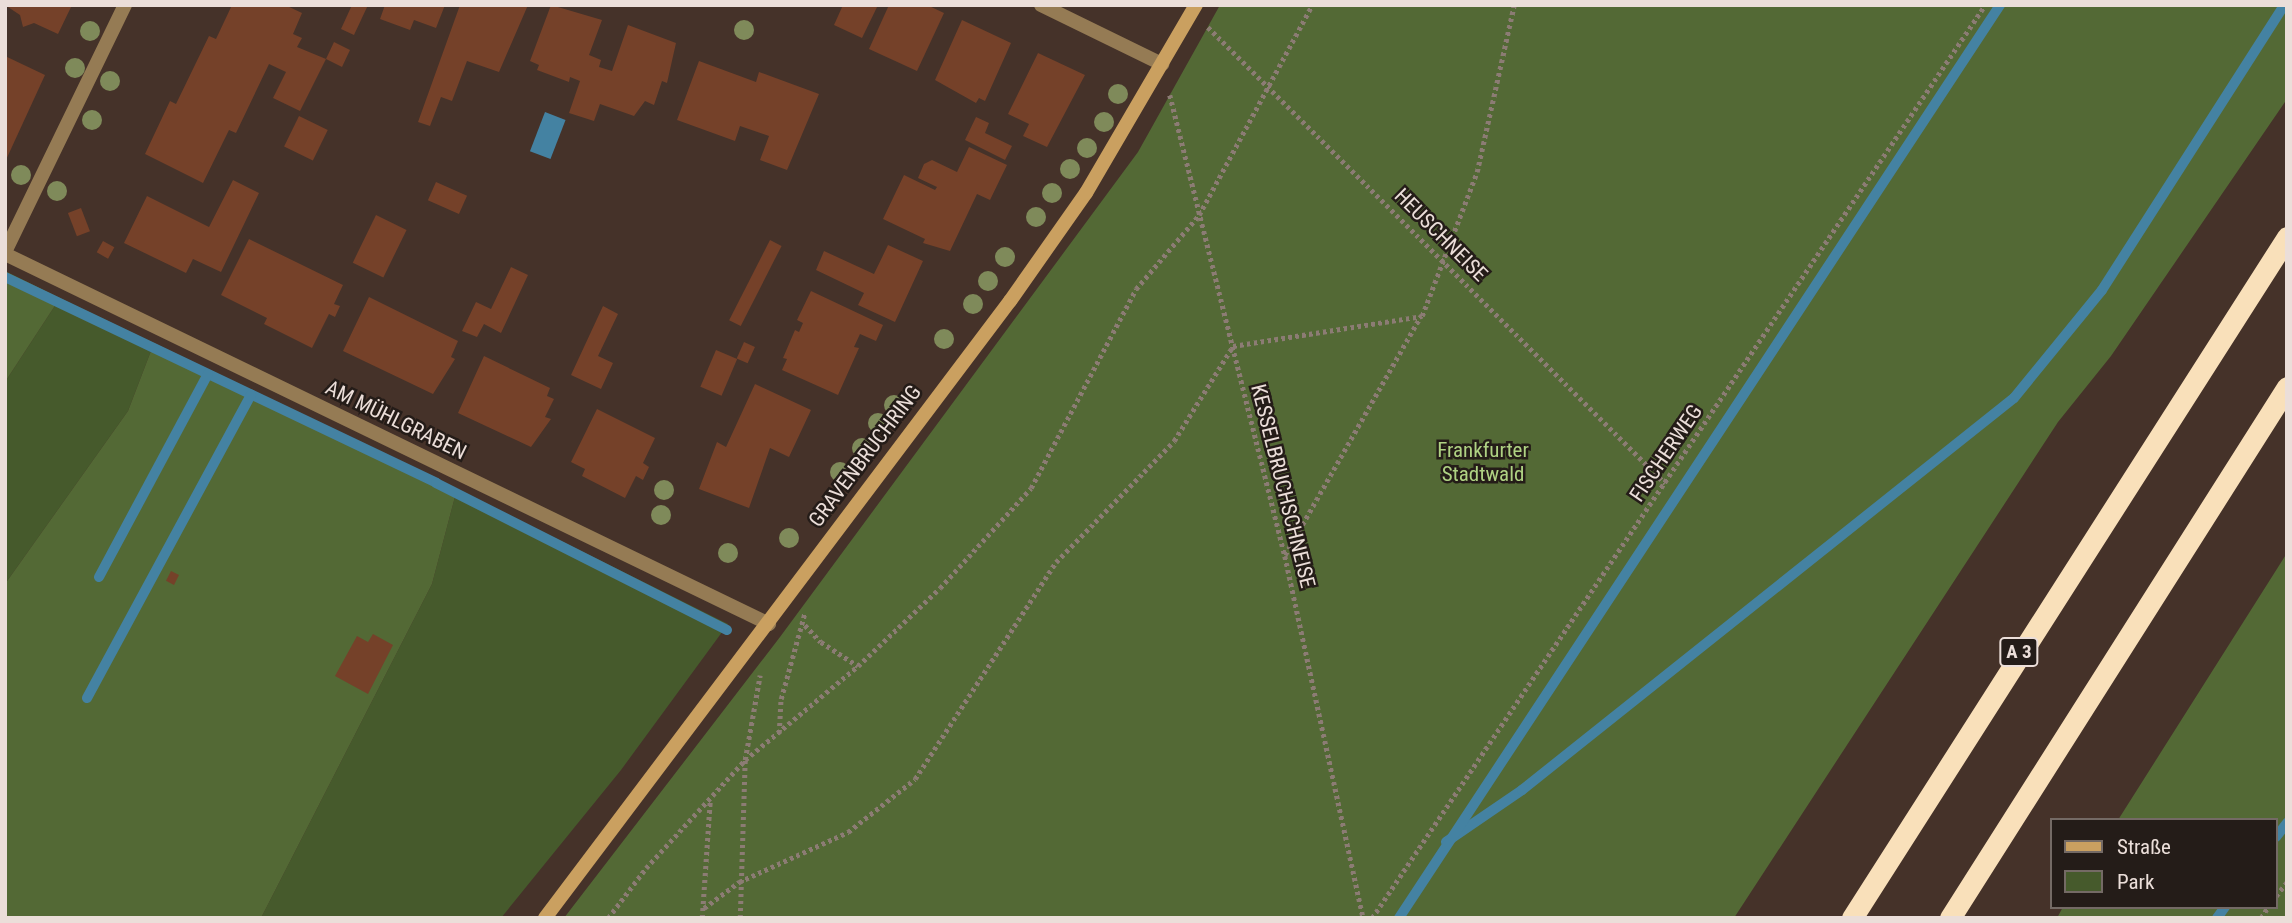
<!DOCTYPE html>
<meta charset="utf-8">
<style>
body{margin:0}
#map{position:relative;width:2292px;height:923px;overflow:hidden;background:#453229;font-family:"Roboto Condensed",sans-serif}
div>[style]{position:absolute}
.green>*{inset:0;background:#465a2c}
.forest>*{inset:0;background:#536935}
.water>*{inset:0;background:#4482a2;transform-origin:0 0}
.stream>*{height:10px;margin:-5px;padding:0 5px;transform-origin:5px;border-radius:5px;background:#4482a2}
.building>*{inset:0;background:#754129;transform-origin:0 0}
.path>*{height:4.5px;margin-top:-2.25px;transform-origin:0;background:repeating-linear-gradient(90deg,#8c7c74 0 3.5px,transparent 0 7px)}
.street>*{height:14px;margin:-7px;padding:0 7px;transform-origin:7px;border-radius:7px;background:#957b54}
.secondary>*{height:14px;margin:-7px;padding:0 7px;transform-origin:7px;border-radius:7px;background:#caa060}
.highway>*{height:21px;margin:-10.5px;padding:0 10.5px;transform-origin:10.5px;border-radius:10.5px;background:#f9e0ba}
.trees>*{width:20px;height:20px;margin:-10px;border-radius:50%;background:#7f8a5a}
span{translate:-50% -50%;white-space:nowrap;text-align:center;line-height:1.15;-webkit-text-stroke:5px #241c18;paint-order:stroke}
.shield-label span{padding:2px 5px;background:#241c18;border:2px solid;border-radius:5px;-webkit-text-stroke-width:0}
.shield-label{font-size:19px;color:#ebded9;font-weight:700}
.street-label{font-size:21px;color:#ebded9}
.park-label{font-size:21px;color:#afd283}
.frame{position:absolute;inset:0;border:7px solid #ebded9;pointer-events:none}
.legend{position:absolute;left:2050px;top:818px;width:228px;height:91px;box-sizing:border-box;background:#241c18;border:2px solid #746a65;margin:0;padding:9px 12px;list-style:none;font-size:21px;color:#ebded9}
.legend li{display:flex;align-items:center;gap:14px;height:35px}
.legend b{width:35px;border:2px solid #746a65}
</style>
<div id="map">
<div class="green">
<div style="clip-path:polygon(60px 298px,154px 343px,128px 411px,5px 584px,5px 382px)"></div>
<div style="clip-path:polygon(457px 489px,728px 624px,621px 770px,501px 918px,261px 918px,432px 584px)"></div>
</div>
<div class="forest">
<div style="clip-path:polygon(1220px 5px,2287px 5px,2287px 99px,2111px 356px,2058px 422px,1734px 918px,564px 918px,780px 637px,1138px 152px)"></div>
<div style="clip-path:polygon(5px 271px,60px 298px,5px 382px)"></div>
<div style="clip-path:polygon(154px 343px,457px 489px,432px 584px,261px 918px,5px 918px,5px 584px,128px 411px)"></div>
<div style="clip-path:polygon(2287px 553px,2287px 918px,2057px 918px,2063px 907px,2276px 907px,2276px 820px,2118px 820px)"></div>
</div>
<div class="water">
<div style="left:545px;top:112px;width:22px;height:42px;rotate:21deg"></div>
</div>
<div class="stream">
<div style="left:5px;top:277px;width:478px;rotate:25.5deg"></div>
<div style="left:436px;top:483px;width:326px;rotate:26.8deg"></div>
<div style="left:99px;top:577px;width:230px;rotate:-61.8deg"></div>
<div style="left:87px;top:698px;width:345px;rotate:-61.6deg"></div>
<div style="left:2276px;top:837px;width:18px;rotate:-52deg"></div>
<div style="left:1446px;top:842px;width:92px;rotate:-34.4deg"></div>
<div style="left:1522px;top:790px;width:629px;rotate:-38.55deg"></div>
<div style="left:2014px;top:398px;width:139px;rotate:-50.8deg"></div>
<div style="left:2102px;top:290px;width:338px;rotate:-57.4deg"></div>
<div style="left:1399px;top:918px;width:1093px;rotate:-56.64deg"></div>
<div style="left:2217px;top:918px;width:14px;rotate:-54deg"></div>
</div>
<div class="building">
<div style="clip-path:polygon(5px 5px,72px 5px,58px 34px,34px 23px,23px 27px,20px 15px)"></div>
<div style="clip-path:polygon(232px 5px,285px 5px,302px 13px,293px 34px,302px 38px,297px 47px,326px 59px,334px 42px,350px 50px,342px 67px,326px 59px,300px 111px,273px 98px,286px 72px,269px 64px,236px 133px,229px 130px,203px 183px,145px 154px,170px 101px,176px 104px,209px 36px,216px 39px)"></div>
<div style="clip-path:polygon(352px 5px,368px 5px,354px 35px,341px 29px)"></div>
<div style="clip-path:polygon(385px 5px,445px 5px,436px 28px,414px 20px,410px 30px,380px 19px)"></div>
<div style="clip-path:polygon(460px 5px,528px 5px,499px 72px,467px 61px,452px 101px,441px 97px,430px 126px,418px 122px)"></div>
<div style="clip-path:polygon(551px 5px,602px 20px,589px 55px,601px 60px,599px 67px,612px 71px,628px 25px,676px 43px,667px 83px,662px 81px,654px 105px,645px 101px,634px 116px,600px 104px,594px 121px,569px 113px,580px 81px,570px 77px,569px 82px,537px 70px,539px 65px,530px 61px)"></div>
<div style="clip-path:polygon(843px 5px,878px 5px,862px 38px,834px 25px)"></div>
<div style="clip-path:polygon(889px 5px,927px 5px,944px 13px,917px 71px,869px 49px)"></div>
<div style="clip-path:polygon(962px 20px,1011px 43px,985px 101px,979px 98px,976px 103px,935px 80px)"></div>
<div style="clip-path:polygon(1038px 53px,1085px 75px,1047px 147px,1023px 136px,1029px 124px,1008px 114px)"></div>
<div style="clip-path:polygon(5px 56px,45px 75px,5px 162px)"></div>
<div style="clip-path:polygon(699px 61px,756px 82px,759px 72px,819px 94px,787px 170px,760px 160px,769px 136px,740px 126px,735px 141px,677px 120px)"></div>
<div style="left:299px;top:116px;width:32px;height:34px;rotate:26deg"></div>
<div style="clip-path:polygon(976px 117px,989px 123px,985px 133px,1012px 146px,1005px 160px,965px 140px)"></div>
<div style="clip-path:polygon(969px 147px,1007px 165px,990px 200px,977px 194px,950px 251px,923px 243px,925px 239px,883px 219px,904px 175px,935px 190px,937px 187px,918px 178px,924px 164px,932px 160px,957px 172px)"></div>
<div style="clip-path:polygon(233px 180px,259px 193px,221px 272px,193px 259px,186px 273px,124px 243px,147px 196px,209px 227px)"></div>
<div style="left:436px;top:182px;width:34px;height:20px;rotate:24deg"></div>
<div style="left:81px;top:208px;width:25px;height:14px;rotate:69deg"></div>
<div style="left:376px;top:215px;width:34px;height:53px;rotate:26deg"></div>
<div style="clip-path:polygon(249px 239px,343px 285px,334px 304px,340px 306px,335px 317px,329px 314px,312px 348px,264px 324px,267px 318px,221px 295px)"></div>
<div style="left:770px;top:240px;width:13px;height:90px;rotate:27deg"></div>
<div style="left:103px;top:241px;width:13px;height:13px;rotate:29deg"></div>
<div style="clip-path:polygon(888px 245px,923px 261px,895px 322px,858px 305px,864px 293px,816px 270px,824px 251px,874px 274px)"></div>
<div style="clip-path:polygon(511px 267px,528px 275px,501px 333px,484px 324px,477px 337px,462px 331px,476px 302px,491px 309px)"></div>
<div style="clip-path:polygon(811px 291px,883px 325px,876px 341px,860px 334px,854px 347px,859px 348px,838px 395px,782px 370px,787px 359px,783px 358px,795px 330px,799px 332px,803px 323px,797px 320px)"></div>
<div style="clip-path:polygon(369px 297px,458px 341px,451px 357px,455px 359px,433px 394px,343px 351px)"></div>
<div style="clip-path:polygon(603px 306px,618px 314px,598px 356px,613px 363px,601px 389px,571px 375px)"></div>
<div style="left:744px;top:342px;width:12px;height:18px;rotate:24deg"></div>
<div style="left:716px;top:350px;width:23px;height:40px;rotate:23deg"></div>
<div style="clip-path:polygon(484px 356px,550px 388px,547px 396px,554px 399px,545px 417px,551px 419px,531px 447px,458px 413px)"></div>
<div style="clip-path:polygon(755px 384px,811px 410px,789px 457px,770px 448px,749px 508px,699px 489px,717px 442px,726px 447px)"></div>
<div style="clip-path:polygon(597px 409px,655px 438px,643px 463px,649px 467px,643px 480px,636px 476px,625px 498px,582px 476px,585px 469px,571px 462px)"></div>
<div style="left:171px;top:571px;width:9px;height:11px;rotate:27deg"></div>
<div style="clip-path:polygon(373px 634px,393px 645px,368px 694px,335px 676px,357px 636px,368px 642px)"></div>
</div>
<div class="path">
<div style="left:1208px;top:27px;width:646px;rotate:44.94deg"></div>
<div style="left:1170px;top:95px;width:475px;rotate:76deg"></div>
<div style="left:1285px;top:556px;width:370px;rotate:77.8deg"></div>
<div style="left:1285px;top:555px;width:275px;rotate:-60.4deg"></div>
<div style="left:805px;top:625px;width:23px;rotate:47deg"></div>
<div style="left:821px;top:642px;width:44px;rotate:33deg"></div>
<div style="left:779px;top:733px;width:34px;rotate:-87deg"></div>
<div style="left:781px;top:699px;width:90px;rotate:-74.6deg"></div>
<div style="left:2276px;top:896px;width:18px;rotate:-52deg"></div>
<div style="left:704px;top:908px;width:44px;rotate:-36.6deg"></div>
<div style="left:739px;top:882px;width:120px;rotate:-24.6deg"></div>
<div style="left:848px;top:832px;width:85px;rotate:-38.3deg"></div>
<div style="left:915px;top:779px;width:259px;rotate:-57deg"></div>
<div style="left:1056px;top:562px;width:169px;rotate:-45.7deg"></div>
<div style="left:1174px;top:441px;width:112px;rotate:-58.2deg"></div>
<div style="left:1233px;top:346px;width:191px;rotate:-9deg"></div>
<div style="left:1422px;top:316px;width:154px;rotate:-69.1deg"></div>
<div style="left:1477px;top:172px;width:171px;rotate:-77.5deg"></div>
<div style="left:608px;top:918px;width:63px;rotate:-52.8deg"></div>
<div style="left:646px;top:868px;width:147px;rotate:-47.5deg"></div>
<div style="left:745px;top:760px;width:147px;rotate:-39.8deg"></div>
<div style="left:858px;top:666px;width:113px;rotate:-43.6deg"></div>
<div style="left:940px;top:588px;width:135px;rotate:-47.7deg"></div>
<div style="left:1031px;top:488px;width:225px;rotate:-62.2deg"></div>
<div style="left:1136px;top:289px;width:97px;rotate:-49.6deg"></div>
<div style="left:1199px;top:215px;width:238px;rotate:-61.7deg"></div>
<div style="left:702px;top:918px;width:118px;rotate:-86.1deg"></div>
<div style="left:740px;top:918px;width:158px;rotate:-88.2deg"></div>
<div style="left:745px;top:760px;width:86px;rotate:-80deg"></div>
<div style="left:1372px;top:918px;width:1100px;rotate:-56.12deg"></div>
<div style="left:2261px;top:918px;width:13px;rotate:-58deg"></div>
</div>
<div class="street">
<div style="left:1041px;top:5px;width:135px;rotate:26deg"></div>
<div style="left:5px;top:252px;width:275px;rotate:-64.1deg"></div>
<div style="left:5px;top:254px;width:849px;rotate:25.84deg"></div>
</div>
<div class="secondary">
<div style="left:545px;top:918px;width:773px;rotate:-53deg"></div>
<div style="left:1010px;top:301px;width:132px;rotate:-54.9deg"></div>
<div style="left:1086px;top:193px;width:218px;rotate:-59.7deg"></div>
</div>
<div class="highway">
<div style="left:1852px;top:918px;width:808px;rotate:-57.43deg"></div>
<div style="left:1950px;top:918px;width:629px;rotate:-57.6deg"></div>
</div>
<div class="trees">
<div style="left:744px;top:30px"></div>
<div style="left:90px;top:31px"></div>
<div style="left:75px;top:68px"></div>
<div style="left:110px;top:81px"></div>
<div style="left:1118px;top:94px"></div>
<div style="left:92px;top:120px"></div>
<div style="left:1104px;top:122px"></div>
<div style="left:1087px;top:148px"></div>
<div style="left:1070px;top:169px"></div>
<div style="left:21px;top:175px"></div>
<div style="left:57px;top:191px"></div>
<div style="left:1052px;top:193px"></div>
<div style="left:1036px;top:217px"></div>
<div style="left:1005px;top:257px"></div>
<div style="left:988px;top:281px"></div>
<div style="left:973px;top:304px"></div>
<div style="left:944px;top:339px"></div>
<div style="left:894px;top:405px"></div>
<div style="left:878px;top:423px"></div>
<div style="left:862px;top:448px"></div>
<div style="left:840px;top:472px"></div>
<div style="left:664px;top:490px"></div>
<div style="left:661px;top:515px"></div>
<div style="left:789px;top:538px"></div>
<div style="left:728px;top:553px"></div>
</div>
<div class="shield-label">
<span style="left:2019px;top:652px">A 3</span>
</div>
<div class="street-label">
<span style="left:1441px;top:235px;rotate:45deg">HEUSCHNEISE</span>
<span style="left:396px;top:420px;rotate:26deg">AM MÜHLGRABEN</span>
<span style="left:1666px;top:453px;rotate:-56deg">FISCHERWEG</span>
<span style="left:865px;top:456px;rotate:-53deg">GRAVENBRUCHRING</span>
<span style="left:1283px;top:486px;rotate:76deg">KESSELBRUCHSCHNEISE</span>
</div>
<div class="park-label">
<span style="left:1483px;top:462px">Frankfurter<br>Stadtwald</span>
</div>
<div class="frame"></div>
<ul class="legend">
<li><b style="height:9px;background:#caa060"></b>Straße</li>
<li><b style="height:19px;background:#465a2c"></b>Park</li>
</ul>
</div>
